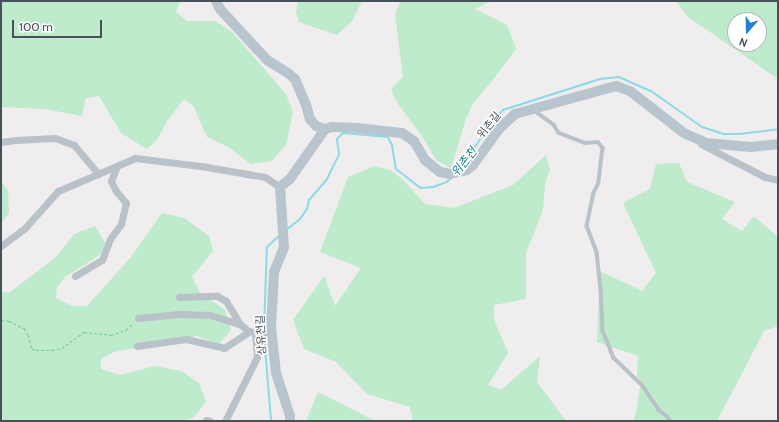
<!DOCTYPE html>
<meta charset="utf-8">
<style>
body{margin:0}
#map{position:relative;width:779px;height:422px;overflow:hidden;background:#efeded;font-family:Cabin,"Noto Sans KR",sans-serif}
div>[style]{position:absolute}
.green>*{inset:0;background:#bdebcb}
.stream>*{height:2px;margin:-1px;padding:0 1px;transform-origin:1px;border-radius:1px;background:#8cdae5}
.path>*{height:1px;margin-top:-0.5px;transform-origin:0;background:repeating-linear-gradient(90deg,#77c799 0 3px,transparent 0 5px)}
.lane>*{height:3.5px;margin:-1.75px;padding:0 1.75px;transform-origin:1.75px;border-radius:1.75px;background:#b9c2c9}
.street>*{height:7px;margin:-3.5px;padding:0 3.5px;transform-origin:3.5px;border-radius:3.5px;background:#b9c2c9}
.secondary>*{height:10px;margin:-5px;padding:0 5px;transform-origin:5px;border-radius:5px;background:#b9c5ce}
span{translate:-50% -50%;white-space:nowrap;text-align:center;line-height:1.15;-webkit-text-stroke:3px #fff;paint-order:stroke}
.street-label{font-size:11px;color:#465159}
.water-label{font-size:12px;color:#157f8f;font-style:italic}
.frame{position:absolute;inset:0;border:2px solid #465159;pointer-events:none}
.north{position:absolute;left:727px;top:12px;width:40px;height:40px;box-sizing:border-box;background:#fff;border:1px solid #b5b9bd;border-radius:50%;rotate:200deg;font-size:11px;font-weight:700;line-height:16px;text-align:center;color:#465159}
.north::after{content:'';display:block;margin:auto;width:14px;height:18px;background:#247ed2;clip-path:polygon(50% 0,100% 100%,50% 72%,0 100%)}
.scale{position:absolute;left:12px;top:20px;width:90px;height:18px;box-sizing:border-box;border:2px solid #465159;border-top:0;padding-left:5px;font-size:12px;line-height:14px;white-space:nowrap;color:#465159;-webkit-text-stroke:3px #fff;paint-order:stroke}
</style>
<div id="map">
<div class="green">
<div style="clip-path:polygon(1px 1px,180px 1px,176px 12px,187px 21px,215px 21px,232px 32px,286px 94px,293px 112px,286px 145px,272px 161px,251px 164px,228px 147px,207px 137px,194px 107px,184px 99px,167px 121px,157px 140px,147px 149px,121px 133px,99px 96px,86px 98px,82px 116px,45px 109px,1px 107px)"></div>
<div style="clip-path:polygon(298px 1px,362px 1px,352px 21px,337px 35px,299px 22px,296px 12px)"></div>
<div style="clip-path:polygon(401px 1px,491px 1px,475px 9px,507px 25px,516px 49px,492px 81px,473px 103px,466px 119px,451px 168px,436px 160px,422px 136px,398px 104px,391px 89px,403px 77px,395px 14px)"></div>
<div style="clip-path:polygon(evenodd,676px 1px,778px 1px,778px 79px,688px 17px,676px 1px,735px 20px,759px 20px,759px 44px,735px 44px,735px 20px)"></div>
<div style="clip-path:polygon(546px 155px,550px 170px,545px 183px,543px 210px,526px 253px,526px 299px,494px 305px,494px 320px,508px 353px,488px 385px,501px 390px,540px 356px,537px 382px,566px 421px,413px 421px,410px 407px,367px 394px,336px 362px,304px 349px,293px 320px,324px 276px,335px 306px,361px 268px,320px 252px,348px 177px,375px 166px,390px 170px,402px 179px,425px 204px,454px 208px,513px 185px)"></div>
<div style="clip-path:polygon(679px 163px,687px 182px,735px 202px,722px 219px,742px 231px,754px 216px,778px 237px,778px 326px,764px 331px,717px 421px,633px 421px,636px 412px,641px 381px,637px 377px,638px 356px,597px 342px,600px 271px,642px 291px,656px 273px,623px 203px,650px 189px,656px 164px)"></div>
<div style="clip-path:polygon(1px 181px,8px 191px,9px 213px,1px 223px)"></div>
<div style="clip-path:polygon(162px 213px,184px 218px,209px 236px,213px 251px,192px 277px,200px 293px,225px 310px,231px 330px,219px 344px,197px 336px,114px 352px,101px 359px,101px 369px,120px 375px,155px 366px,181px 371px,199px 383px,206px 402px,193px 418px,181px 421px,1px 421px,1px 291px,9px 293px,56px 257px,74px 234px,95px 226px,106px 244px,100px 255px,65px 277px,57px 287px,56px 298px,72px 306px,87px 306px,131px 257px)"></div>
<div style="clip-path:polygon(318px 392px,375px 421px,306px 421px)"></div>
</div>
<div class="stream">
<div style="left:462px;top:167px;width:51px;rotate:-56.9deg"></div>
<div style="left:490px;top:124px;width:19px;rotate:-47deg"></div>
<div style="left:503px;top:110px;width:102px;rotate:-17.7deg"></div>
<div style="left:600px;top:79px;width:19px;rotate:-6deg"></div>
<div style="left:619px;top:77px;width:35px;rotate:24deg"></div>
<div style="left:651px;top:91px;width:62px;rotate:35.2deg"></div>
<div style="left:702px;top:127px;width:22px;rotate:18deg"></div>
<div style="left:723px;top:134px;width:17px"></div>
<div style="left:740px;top:134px;width:38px;rotate:-7deg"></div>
<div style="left:286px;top:230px;width:18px;rotate:-38deg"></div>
<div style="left:300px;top:219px;width:12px;rotate:-55deg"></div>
<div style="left:307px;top:209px;width:9px;rotate:-77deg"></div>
<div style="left:309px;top:200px;width:28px;rotate:-49deg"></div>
<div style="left:327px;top:179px;width:28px;rotate:-64deg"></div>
<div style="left:339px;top:154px;width:15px;rotate:-98deg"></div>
<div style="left:337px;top:139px;width:8px;rotate:-45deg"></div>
<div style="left:343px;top:133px;width:45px;rotate:5.1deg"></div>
<div style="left:388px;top:137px;width:9px;rotate:63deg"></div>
<div style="left:392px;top:145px;width:24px;rotate:81deg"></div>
<div style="left:396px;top:169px;width:31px;rotate:38deg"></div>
<div style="left:420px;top:188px;width:13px;rotate:-4deg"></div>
<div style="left:433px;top:187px;width:15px;rotate:-20deg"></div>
<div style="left:447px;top:182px;width:7px;rotate:-45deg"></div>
<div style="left:264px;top:331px;width:84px;rotate:-88deg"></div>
<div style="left:267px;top:247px;width:18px;rotate:-43deg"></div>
<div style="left:264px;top:335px;width:86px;rotate:85.3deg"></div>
</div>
<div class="path">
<div style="left:1px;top:320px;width:8px;rotate:7deg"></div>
<div style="left:9px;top:321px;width:17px;rotate:25deg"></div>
<div style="left:24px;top:328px;width:8px;rotate:60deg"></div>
<div style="left:28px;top:335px;width:15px;rotate:74deg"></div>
<div style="left:32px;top:349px;width:4px;rotate:14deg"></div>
<div style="left:36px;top:350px;width:16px"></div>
<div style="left:52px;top:350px;width:10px;rotate:-11deg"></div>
<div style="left:62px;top:348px;width:27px;rotate:-36deg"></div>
<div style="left:84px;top:332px;width:27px;rotate:6deg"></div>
<div style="left:111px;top:335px;width:16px;rotate:-18deg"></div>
<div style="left:126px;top:330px;width:10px;rotate:-45deg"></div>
</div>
<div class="lane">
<div style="left:535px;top:111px;width:24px;rotate:36deg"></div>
<div style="left:554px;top:125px;width:9px;rotate:58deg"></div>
<div style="left:559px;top:133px;width:28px;rotate:21deg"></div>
<div style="left:585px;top:143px;width:13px;rotate:-4deg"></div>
<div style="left:598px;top:142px;width:8px;rotate:50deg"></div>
<div style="left:603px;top:148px;width:35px;rotate:97deg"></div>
<div style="left:599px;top:183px;width:11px;rotate:117deg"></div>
<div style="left:594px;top:193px;width:34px;rotate:102deg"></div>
<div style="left:587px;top:226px;width:28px;rotate:69deg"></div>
<div style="left:597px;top:252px;width:36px;rotate:84deg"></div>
<div style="left:601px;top:288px;width:43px;rotate:87.3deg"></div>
<div style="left:603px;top:331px;width:29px;rotate:68deg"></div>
<div style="left:614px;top:358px;width:40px;rotate:44deg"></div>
<div style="left:643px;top:386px;width:29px;rotate:56deg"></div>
<div style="left:659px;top:410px;width:10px;rotate:37deg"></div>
<div style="left:667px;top:416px;width:6px;rotate:51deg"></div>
</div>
<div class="street">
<div style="left:1px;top:142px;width:14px;rotate:-8deg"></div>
<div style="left:15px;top:140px;width:40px;rotate:-2.9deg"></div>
<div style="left:55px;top:138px;width:20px;rotate:20deg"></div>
<div style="left:74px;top:145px;width:38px;rotate:50deg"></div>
<div style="left:701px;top:144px;width:72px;rotate:27.3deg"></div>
<div style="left:765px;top:177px;width:13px;rotate:13deg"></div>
<div style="left:1px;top:246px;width:30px;rotate:-37deg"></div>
<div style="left:25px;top:228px;width:50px;rotate:-48.3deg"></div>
<div style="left:58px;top:191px;width:84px;rotate:-23.2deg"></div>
<div style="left:135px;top:158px;width:66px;rotate:6.9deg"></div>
<div style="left:201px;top:166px;width:65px;rotate:9.8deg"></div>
<div style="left:265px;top:177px;width:18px;rotate:34deg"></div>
<div style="left:75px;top:276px;width:31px;rotate:-31deg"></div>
<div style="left:102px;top:260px;width:22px;rotate:-69deg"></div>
<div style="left:110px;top:239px;width:19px;rotate:-54deg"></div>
<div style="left:121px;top:224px;width:22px;rotate:-77deg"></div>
<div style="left:126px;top:203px;width:16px;rotate:-130deg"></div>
<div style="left:116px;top:191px;width:11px;rotate:-117deg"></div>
<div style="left:111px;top:181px;width:16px;rotate:-68deg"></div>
<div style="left:179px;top:297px;width:38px;rotate:-2deg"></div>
<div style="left:217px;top:296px;width:10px;rotate:29deg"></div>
<div style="left:226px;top:301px;width:27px;rotate:59deg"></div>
<div style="left:138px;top:318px;width:42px;rotate:-5.4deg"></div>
<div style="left:180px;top:314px;width:30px;rotate:2deg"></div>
<div style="left:210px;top:315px;width:31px;rotate:17deg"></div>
<div style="left:240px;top:324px;width:11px;rotate:41deg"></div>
<div style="left:248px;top:331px;width:24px;rotate:7deg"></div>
<div style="left:137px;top:346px;width:49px;rotate:-8.1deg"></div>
<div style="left:186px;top:339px;width:39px;rotate:13deg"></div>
<div style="left:224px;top:348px;width:30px;rotate:-33deg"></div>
<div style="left:206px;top:420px;width:4px;rotate:14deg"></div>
<div style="left:225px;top:421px;width:72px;rotate:-63.4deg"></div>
<div style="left:257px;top:357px;width:25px;rotate:-95deg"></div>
</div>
<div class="secondary">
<div style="left:216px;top:1px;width:9px;rotate:63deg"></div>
<div style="left:220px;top:9px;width:69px;rotate:47.3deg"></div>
<div style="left:267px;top:60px;width:25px;rotate:32deg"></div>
<div style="left:288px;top:73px;width:9px;rotate:41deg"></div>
<div style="left:295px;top:79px;width:28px;rotate:67deg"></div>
<div style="left:306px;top:105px;width:15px;rotate:74deg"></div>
<div style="left:310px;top:119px;width:9px;rotate:49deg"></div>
<div style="left:316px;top:126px;width:9px;rotate:18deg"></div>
<div style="left:325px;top:129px;width:7px;rotate:-16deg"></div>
<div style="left:332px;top:127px;width:25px;rotate:2deg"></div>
<div style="left:357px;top:128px;width:45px;rotate:6.3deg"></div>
<div style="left:402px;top:133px;width:14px;rotate:34deg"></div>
<div style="left:414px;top:141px;width:22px;rotate:60deg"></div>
<div style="left:425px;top:160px;width:19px;rotate:39deg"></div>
<div style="left:440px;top:172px;width:10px;rotate:11deg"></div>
<div style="left:450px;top:174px;width:17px;rotate:-13deg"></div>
<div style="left:467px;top:170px;width:8px;rotate:-40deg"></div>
<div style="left:473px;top:165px;width:44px;rotate:-54.2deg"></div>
<div style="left:499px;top:129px;width:22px;rotate:-43deg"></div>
<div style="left:515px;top:114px;width:105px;rotate:-15.5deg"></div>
<div style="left:616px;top:86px;width:15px;rotate:20deg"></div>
<div style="left:630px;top:91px;width:68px;rotate:37.9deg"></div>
<div style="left:684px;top:133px;width:24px;rotate:24deg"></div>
<div style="left:706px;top:143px;width:45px;rotate:5.1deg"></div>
<div style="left:751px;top:147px;width:27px;rotate:-6deg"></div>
<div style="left:290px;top:421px;width:5px;rotate:-90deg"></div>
<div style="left:290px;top:416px;width:45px;rotate:-108deg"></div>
<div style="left:276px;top:373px;width:45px;rotate:-96.3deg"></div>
<div style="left:271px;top:328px;width:56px;rotate:-86.9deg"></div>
<div style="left:274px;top:272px;width:27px;rotate:-68deg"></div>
<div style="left:284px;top:247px;width:60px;rotate:-93.8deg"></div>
<div style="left:280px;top:187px;width:13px;rotate:-39deg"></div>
<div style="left:290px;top:179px;width:61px;rotate:-55deg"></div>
</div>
<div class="street-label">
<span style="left:489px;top:125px;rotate:-51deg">위촌길</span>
<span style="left:261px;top:335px;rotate:-93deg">상유천길</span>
</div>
<div class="water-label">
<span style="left:464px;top:162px;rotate:-52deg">위촌천</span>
</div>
<div class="frame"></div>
<div class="north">N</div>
<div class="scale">100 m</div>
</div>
